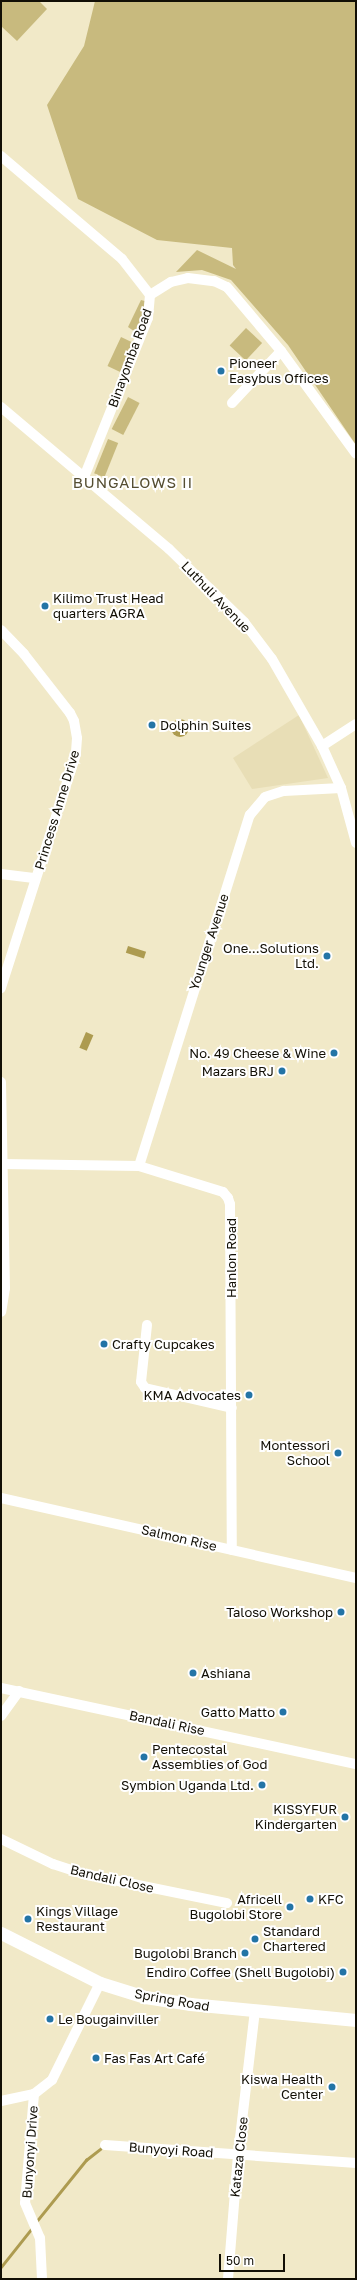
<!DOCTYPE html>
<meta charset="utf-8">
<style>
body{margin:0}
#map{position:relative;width:357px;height:2280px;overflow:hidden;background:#f1e9c8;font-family:"Golos Text",sans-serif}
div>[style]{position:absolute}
.built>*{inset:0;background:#e8deb6}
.green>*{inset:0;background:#c8ba7e;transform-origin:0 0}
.water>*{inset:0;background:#ad9b50;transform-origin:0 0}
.round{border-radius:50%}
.stream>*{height:2.5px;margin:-1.25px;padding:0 1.25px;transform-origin:1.25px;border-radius:1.25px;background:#ad9b50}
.minor>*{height:10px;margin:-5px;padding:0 5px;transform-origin:5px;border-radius:5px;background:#fff}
.major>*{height:13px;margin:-6.5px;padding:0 6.5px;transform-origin:6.5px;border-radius:6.5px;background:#fff}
.dots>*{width:11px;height:11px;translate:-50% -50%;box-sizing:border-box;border:2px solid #fff;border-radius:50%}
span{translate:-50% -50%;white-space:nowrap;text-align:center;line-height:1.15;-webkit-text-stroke:4px #fff;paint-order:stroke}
.street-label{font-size:13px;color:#120f05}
.poi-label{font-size:13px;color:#120f05}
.left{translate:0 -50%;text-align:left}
.right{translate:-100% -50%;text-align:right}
.quarter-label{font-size:15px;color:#554e32;letter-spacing:1px}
.frame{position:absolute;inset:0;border:2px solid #120f05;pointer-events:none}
.scale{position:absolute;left:219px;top:2254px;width:66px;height:18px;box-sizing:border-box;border:2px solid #120f05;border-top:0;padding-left:5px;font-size:12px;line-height:14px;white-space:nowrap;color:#120f05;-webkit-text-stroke:3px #fff;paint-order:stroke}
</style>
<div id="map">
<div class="built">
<div style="clip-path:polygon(299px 715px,328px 778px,252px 789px,233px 758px)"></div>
</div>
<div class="green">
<div style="clip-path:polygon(1px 1px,39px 1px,47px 9px,17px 41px,1px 26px)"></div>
<div style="clip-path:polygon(95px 1px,356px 1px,356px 445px,288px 345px,231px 280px,202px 270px,176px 272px,197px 250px,236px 269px,233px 265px,232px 248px,157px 240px,78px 199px,47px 105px,84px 46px)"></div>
<div style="clip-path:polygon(141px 300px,145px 301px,138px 334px,128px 327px)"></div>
<div style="left:246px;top:328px;width:22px;height:24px;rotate:43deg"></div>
<div style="left:121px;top:337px;width:14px;height:32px;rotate:25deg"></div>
<div style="left:128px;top:397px;width:13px;height:36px;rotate:27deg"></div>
<div style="left:108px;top:439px;width:11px;height:37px;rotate:22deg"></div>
</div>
<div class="water">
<div class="round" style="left:171px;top:719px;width:18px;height:18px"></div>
<div style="left:128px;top:946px;width:19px;height:7px;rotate:18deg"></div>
<div style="left:86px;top:1032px;width:8px;height:17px;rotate:23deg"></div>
</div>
<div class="stream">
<div style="left:36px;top:2222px;width:80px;rotate:-51.1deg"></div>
<div style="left:86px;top:2160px;width:18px;rotate:-38deg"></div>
<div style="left:1px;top:2267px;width:50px;rotate:-51.5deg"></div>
</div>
<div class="minor">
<div style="left:1px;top:156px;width:159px;rotate:40.4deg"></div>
<div style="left:122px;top:259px;width:46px;rotate:52.1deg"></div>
<div style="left:150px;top:295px;width:23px;rotate:95deg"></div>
<div style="left:148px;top:318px;width:171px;rotate:111.9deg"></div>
<div style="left:150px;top:295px;width:25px;rotate:-32deg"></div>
<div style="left:171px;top:282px;width:17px;rotate:-13deg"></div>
<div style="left:188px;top:278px;width:26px;rotate:7deg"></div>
<div style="left:214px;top:281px;width:14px;rotate:25deg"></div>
<div style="left:227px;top:287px;width:84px;rotate:49.8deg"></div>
<div style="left:281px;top:351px;width:127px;rotate:53.9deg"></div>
<div style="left:232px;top:403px;width:71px;rotate:-46.7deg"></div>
<div style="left:1px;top:407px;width:220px;rotate:40.2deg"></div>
<div style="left:169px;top:549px;width:105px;rotate:44.2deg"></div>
<div style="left:244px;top:622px;width:46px;rotate:52.9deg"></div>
<div style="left:272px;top:659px;width:100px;rotate:60.1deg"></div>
<div style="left:322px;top:746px;width:46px;rotate:65.7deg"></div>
<div style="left:341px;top:788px;width:57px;rotate:74.7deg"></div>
<div style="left:1px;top:630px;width:33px;rotate:46deg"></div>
<div style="left:24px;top:654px;width:75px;rotate:52.1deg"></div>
<div style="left:70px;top:713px;width:9px;rotate:63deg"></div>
<div style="left:74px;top:721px;width:17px;rotate:80deg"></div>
<div style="left:77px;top:738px;width:16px;rotate:94deg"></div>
<div style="left:76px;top:754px;width:246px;rotate:107.8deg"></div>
<div style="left:322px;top:746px;width:40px;rotate:-32.9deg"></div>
<div style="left:1px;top:874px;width:35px;rotate:7deg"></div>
<div style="left:1px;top:1082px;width:206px;rotate:88.9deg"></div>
<div style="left:5px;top:1288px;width:24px;rotate:99deg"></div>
<div style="left:3px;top:1164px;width:136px;rotate:0.8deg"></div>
<div style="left:139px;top:1166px;width:88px;rotate:17.2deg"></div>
<div style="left:223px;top:1192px;width:8px;rotate:50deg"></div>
<div style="left:228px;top:1198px;width:6px;rotate:72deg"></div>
<div style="left:230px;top:1204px;width:346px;rotate:89.7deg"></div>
<div style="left:139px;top:1166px;width:368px;rotate:-72.5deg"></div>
<div style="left:250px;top:815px;width:23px;rotate:-50deg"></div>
<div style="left:265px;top:797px;width:20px;rotate:-18deg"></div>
<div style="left:284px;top:791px;width:57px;rotate:-3deg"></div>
<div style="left:147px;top:1325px;width:57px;rotate:96deg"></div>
<div style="left:141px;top:1382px;width:7px;rotate:56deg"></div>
<div style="left:145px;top:1388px;width:89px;rotate:12.9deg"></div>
<div style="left:1px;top:1498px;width:364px;rotate:12.7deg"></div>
<div style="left:1px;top:1688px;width:363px;rotate:12.1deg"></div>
<div style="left:1px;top:1716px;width:31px;rotate:-54deg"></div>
<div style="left:1px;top:1839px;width:58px;rotate:25.7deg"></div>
<div style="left:53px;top:1864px;width:33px;rotate:18deg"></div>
<div style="left:84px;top:1874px;width:146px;rotate:11.5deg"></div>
<div style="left:34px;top:2094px;width:109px;rotate:94.7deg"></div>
<div style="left:25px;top:2203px;width:38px;rotate:67deg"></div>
<div style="left:40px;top:2238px;width:41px;rotate:87.2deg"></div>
<div style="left:1px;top:2101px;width:34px;rotate:-12deg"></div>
<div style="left:34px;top:2094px;width:23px;rotate:-38deg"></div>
<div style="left:52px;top:2080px;width:108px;rotate:-63.7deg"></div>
<div style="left:105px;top:2145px;width:252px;rotate:4.1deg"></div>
<div style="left:228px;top:2279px;width:124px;rotate:-85.4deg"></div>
<div style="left:238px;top:2155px;width:145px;rotate:-83.3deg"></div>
</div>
<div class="major">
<div style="left:1px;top:1933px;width:111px;rotate:26.8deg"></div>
<div style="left:100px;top:1983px;width:47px;rotate:17.3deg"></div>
<div style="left:145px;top:1997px;width:46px;rotate:8.8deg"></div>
<div style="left:190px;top:2004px;width:167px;rotate:5.5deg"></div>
</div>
<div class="dots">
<div style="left:221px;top:371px;background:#2374a6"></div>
<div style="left:45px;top:606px;background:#2374a6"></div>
<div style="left:152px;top:725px;background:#2374a6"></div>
<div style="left:327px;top:956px;background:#2374a6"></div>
<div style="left:334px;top:1053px;background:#2374a6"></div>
<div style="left:282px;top:1071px;background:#2374a6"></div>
<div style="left:104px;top:1344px;background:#2374a6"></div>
<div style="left:249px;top:1395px;background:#2374a6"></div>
<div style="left:338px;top:1453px;background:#2374a6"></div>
<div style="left:341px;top:1612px;background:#2374a6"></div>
<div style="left:193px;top:1673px;background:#2374a6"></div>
<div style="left:283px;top:1712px;background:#2374a6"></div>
<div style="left:144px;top:1757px;background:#2374a6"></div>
<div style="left:262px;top:1785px;background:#2374a6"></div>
<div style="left:345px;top:1817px;background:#2374a6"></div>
<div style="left:310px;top:1899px;background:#2374a6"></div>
<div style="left:290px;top:1907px;background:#2374a6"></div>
<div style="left:28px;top:1919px;background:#2374a6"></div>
<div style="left:255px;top:1939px;background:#2374a6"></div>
<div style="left:245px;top:1953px;background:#2374a6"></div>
<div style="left:343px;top:1972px;background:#2374a6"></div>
<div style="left:50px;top:2019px;background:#2374a6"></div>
<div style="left:96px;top:2058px;background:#2374a6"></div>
<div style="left:332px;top:2087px;background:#2374a6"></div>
</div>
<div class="street-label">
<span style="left:130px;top:358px;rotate:-70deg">Binayomba Road</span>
<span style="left:216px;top:597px;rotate:46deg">Luthuli Avenue</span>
<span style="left:57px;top:810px;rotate:-73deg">Princess Anne Drive</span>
<span style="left:209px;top:942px;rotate:-72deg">Younger Avenue</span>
<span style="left:231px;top:1258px;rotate:-90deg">Hanlon Road</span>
<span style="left:179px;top:1538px;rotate:13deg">Salmon Rise</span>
<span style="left:167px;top:1723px;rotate:12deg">Bandali Rise</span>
<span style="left:112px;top:1879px;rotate:13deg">Bandali Close</span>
<span style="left:172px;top:2000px;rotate:10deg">Spring Road</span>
<span style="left:171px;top:2150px;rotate:4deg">Bunyoyi Road</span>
<span style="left:30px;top:2152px;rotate:-86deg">Bunyonyi Drive</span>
<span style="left:239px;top:2157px;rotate:-84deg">Kataza Close</span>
</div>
<div class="poi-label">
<span class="left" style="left:229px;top:371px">Pioneer<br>Easybus Offices</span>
<span class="left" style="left:53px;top:606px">Kilimo Trust Head<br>quarters AGRA</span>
<span class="left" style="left:160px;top:725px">Dolphin Suites</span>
<span class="right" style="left:319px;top:956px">One...Solutions<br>Ltd.</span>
<span class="right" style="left:326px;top:1053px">No. 49 Cheese &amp; Wine</span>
<span class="right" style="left:274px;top:1071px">Mazars BRJ</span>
<span class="left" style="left:112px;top:1344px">Crafty Cupcakes</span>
<span class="right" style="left:241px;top:1395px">KMA Advocates</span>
<span class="right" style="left:330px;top:1453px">Montessori<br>School</span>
<span class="right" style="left:333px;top:1612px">Taloso Workshop</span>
<span class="left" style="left:201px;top:1673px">Ashiana</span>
<span class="right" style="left:275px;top:1712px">Gatto Matto</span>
<span class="left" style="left:152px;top:1757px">Pentecostal<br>Assemblies of God</span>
<span class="right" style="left:254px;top:1785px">Symbion Uganda Ltd.</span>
<span class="right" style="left:337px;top:1817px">KISSYFUR<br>Kindergarten</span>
<span class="left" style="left:318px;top:1899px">KFC</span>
<span class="right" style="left:282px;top:1907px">Africell<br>Bugolobi Store</span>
<span class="left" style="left:36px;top:1919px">Kings Village<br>Restaurant</span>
<span class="left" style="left:263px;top:1939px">Standard<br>Chartered</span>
<span class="right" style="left:237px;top:1953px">Bugolobi Branch</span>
<span class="right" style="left:335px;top:1972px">Endiro Coffee (Shell Bugolobi)</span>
<span class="left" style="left:58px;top:2019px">Le Bougainviller</span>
<span class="left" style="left:104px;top:2058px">Fas Fas Art Café</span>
<span class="right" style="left:323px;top:2087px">Kiswa Health<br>Center</span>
</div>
<div class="quarter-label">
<span style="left:133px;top:483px">BUNGALOWS II</span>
</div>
<div class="frame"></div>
<div class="scale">50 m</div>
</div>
